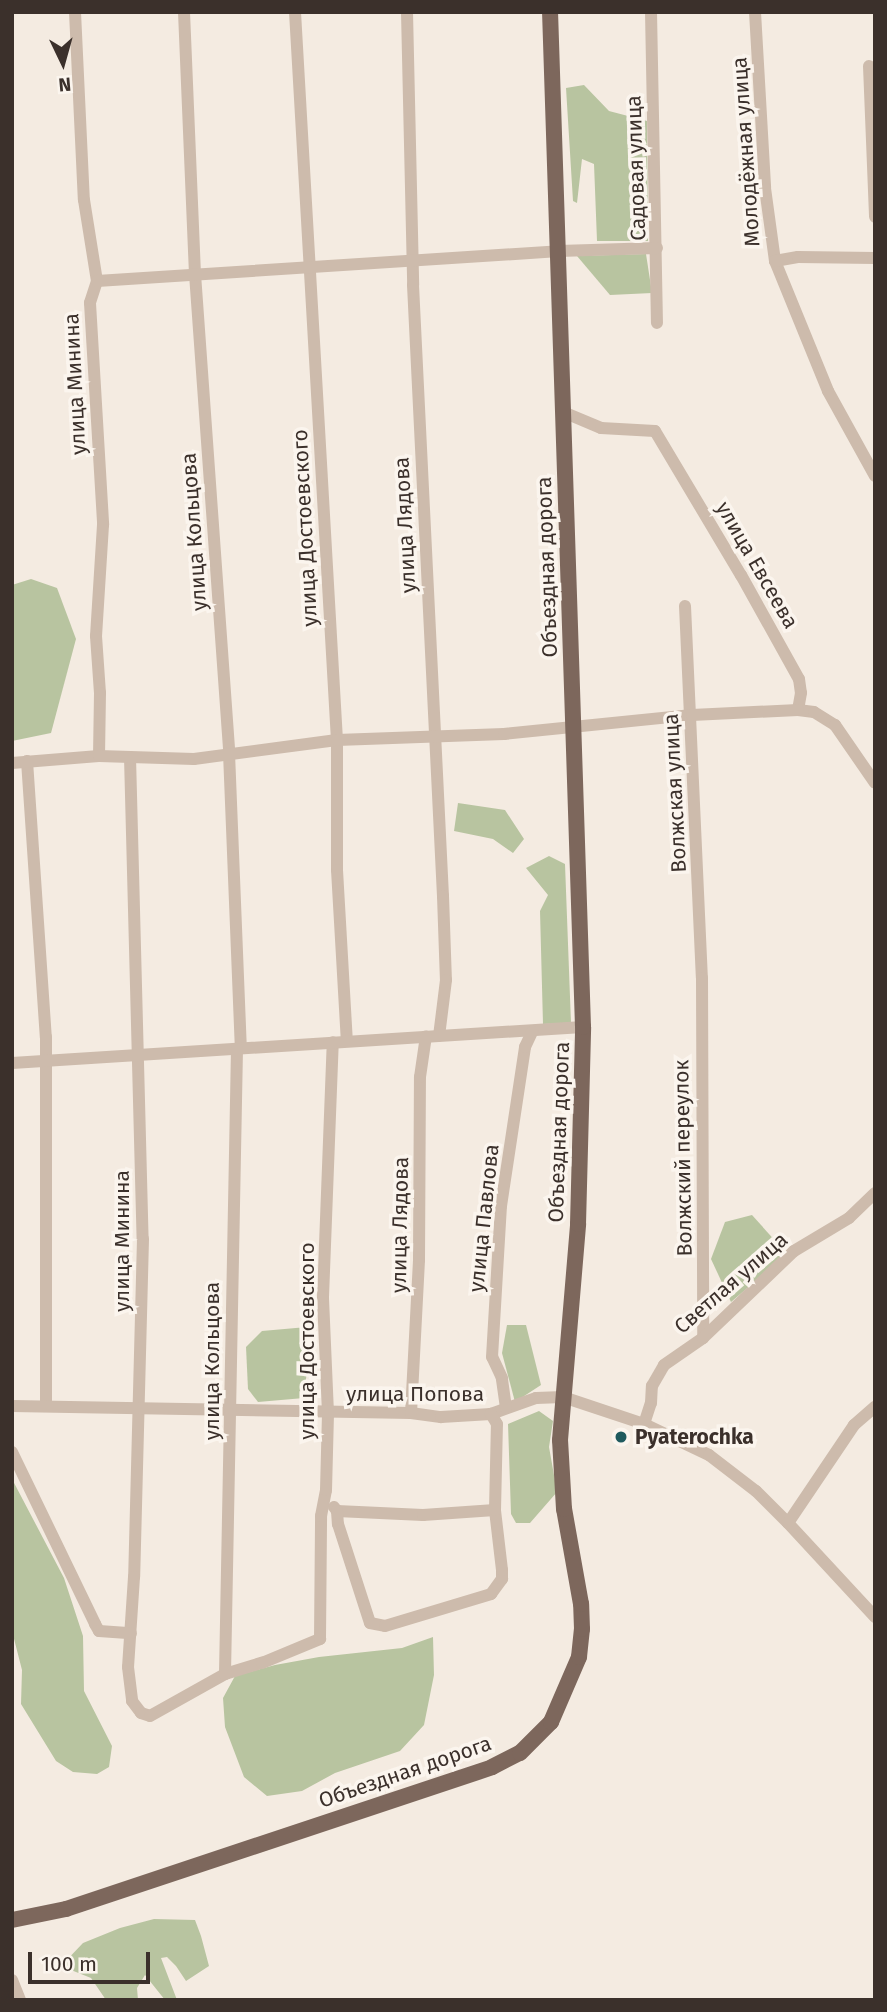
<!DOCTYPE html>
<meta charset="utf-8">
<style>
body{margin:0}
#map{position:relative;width:887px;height:2012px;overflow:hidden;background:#f4ebe1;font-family:"Fira Sans",sans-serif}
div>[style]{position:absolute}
.green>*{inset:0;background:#b8c4a0}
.minor>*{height:12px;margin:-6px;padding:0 6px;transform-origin:6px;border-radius:6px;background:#cdbbac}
.major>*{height:16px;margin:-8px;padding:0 8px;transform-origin:8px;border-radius:8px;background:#7d675c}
.dots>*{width:19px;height:19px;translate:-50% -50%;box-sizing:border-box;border:4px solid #fbf5ee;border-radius:50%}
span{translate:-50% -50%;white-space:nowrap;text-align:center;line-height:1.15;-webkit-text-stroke:7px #fbf5ee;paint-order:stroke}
.street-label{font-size:21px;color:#3b302b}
.poi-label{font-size:21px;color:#3b302b;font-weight:700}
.left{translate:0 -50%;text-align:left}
.frame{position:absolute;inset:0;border:14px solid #3b302b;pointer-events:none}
.north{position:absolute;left:28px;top:28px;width:70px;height:70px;-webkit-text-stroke:5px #fbf5ee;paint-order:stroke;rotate:175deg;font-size:19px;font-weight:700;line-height:28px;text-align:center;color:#3b302b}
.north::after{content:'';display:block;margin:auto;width:24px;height:32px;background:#3b302b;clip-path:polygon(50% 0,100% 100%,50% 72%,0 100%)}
.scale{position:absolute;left:28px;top:1952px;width:122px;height:32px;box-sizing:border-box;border:4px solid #3b302b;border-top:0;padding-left:9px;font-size:21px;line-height:24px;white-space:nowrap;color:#3b302b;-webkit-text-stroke:5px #fbf5ee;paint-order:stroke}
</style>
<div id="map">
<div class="green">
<div style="clip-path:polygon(584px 85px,609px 111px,647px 121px,648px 241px,597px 241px,594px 164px,582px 159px,577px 203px,573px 201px,566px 88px)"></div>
<div style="clip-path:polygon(646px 254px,652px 293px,610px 295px,577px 256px)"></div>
<div style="clip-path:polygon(31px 579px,57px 588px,76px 639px,51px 733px,12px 741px,12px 585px)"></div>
<div style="clip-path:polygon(458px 803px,505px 810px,524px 839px,513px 853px,493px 839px,454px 831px)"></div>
<div style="clip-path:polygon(549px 856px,565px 864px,571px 1023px,543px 1024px,540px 911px,548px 895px,526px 868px)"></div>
<div style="clip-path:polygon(752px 1215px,787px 1254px,731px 1302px,711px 1259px,725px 1222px)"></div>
<div style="clip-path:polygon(507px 1325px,526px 1325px,541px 1385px,515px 1402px,502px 1353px)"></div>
<div style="clip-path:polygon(307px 1327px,309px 1351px,304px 1398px,258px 1402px,248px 1389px,246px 1347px,262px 1331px)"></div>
<div style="clip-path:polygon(539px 1411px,553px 1421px,549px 1447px,557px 1492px,530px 1523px,516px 1523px,511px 1514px,508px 1424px)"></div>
<div style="clip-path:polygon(12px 1479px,64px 1578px,83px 1636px,84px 1691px,112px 1746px,109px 1767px,97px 1774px,73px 1772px,56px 1761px,21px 1704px,22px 1670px,12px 1631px)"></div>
<div style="clip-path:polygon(433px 1637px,434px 1675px,424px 1725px,400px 1751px,335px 1773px,302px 1791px,267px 1796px,244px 1777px,225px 1727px,223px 1698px,235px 1676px,275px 1665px,319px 1657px,402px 1648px)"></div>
<div style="clip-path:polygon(154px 1919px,195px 1920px,201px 1936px,209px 1966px,186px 1981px,176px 1966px,167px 1957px,161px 1958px,177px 2000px,165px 2000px,145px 1975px,137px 1988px,138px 2000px,106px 2000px,91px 1978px,61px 1966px,83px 1943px,120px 1928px)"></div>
</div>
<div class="minor">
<div style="left:75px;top:12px;width:188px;rotate:87.3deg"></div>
<div style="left:84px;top:200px;width:82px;rotate:80.9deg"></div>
<div style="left:97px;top:281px;width:23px;rotate:108deg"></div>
<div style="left:90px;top:303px;width:222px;rotate:86.6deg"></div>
<div style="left:103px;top:525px;width:111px;rotate:93.6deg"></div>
<div style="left:96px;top:636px;width:57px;rotate:86deg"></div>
<div style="left:100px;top:693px;width:63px;rotate:90.9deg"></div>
<div style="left:184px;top:12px;width:262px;rotate:87.6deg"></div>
<div style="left:195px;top:274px;width:480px;rotate:85.9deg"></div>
<div style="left:229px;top:753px;width:295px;rotate:87.7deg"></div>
<div style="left:295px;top:12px;width:729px;rotate:86.7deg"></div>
<div style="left:337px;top:740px;width:130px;rotate:90deg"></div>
<div style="left:337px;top:870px;width:171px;rotate:86.7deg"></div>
<div style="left:407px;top:12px;width:273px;rotate:88.7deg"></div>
<div style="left:413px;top:285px;width:612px;rotate:87.19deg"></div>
<div style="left:443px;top:896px;width:84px;rotate:88deg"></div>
<div style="left:446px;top:980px;width:56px;rotate:97.1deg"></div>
<div style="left:651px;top:12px;width:311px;rotate:88.9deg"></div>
<div style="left:755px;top:12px;width:176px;rotate:86.7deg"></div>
<div style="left:765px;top:188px;width:74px;rotate:82.2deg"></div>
<div style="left:775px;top:261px;width:140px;rotate:67.8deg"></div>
<div style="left:828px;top:391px;width:97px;rotate:61.1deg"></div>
<div style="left:869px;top:66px;width:151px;rotate:87.7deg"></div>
<div style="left:775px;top:261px;width:23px;rotate:-10deg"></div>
<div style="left:798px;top:257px;width:77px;rotate:0.7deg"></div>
<div style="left:97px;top:281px;width:463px;rotate:-3.7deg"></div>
<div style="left:559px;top:251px;width:98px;rotate:-1.8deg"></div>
<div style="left:563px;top:412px;width:41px;rotate:22.8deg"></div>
<div style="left:601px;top:428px;width:54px;rotate:3.2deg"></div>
<div style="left:655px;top:431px;width:168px;rotate:59.2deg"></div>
<div style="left:741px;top:575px;width:119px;rotate:60.9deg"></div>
<div style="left:799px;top:679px;width:14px;rotate:82deg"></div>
<div style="left:801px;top:693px;width:17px;rotate:100deg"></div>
<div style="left:798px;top:710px;width:16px;rotate:7deg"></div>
<div style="left:814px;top:712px;width:25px;rotate:32deg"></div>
<div style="left:835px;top:725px;width:70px;rotate:55.4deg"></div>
<div style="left:685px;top:606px;width:372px;rotate:87.4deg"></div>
<div style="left:702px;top:978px;width:360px;rotate:89.8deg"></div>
<div style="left:130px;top:757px;width:482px;rotate:88.5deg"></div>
<div style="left:143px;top:1239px;width:338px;rotate:91.5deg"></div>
<div style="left:134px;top:1577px;width:90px;rotate:93.8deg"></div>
<div style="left:128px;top:1667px;width:34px;rotate:83deg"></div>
<div style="left:132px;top:1701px;width:15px;rotate:53deg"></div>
<div style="left:141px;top:1713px;width:9px;rotate:18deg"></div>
<div style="left:150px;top:1716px;width:86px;rotate:-29.2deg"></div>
<div style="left:225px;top:1674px;width:39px;rotate:-17deg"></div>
<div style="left:262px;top:1663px;width:63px;rotate:-22.5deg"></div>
<div style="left:320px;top:1639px;width:123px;rotate:-89.5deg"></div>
<div style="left:321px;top:1516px;width:26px;rotate:-79deg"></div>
<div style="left:326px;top:1490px;width:77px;rotate:-88.5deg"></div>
<div style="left:328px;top:1413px;width:116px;rotate:-92.5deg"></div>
<div style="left:323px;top:1297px;width:255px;rotate:-87.8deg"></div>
<div style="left:27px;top:761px;width:277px;rotate:86.1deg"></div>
<div style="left:46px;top:1037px;width:368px;rotate:90deg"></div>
<div style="left:12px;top:763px;width:87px;rotate:-4.6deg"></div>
<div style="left:99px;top:756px;width:95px;rotate:1.8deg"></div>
<div style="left:194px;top:759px;width:144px;rotate:-7.6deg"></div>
<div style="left:337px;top:740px;width:167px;rotate:-2.1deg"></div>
<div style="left:504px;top:734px;width:189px;rotate:-5.8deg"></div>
<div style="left:692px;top:715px;width:106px;rotate:-2.7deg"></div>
<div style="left:12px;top:1063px;width:572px;rotate:-3.61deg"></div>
<div style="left:12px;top:1406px;width:399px;rotate:1deg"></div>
<div style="left:411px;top:1413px;width:30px;rotate:8deg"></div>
<div style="left:441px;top:1417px;width:50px;rotate:-3.4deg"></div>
<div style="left:491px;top:1414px;width:48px;rotate:-19.6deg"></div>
<div style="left:536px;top:1398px;width:27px;rotate:-2deg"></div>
<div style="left:563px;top:1397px;width:85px;rotate:18.4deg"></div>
<div style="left:644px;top:1424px;width:72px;rotate:25.5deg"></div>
<div style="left:709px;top:1455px;width:59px;rotate:37.5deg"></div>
<div style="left:756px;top:1491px;width:45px;rotate:45deg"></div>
<div style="left:788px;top:1523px;width:128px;rotate:47.2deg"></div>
<div style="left:506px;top:1408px;width:30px;rotate:-98deg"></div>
<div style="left:502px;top:1378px;width:23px;rotate:-115deg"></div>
<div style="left:492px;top:1357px;width:151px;rotate:-86.6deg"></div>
<div style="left:501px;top:1206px;width:161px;rotate:-81.4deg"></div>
<div style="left:525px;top:1047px;width:17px;rotate:-65deg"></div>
<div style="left:411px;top:1413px;width:153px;rotate:-87deg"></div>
<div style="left:419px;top:1260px;width:183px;rotate:-89.7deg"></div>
<div style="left:420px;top:1077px;width:41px;rotate:-81.7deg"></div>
<div style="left:644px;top:1424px;width:22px;rotate:-72deg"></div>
<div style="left:651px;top:1403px;width:17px;rotate:-87deg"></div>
<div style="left:652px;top:1386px;width:24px;rotate:-60deg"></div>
<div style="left:664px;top:1365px;width:47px;rotate:-34.7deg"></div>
<div style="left:703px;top:1338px;width:126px;rotate:-43.7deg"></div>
<div style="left:794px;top:1251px;width:64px;rotate:-31deg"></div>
<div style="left:849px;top:1218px;width:36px;rotate:-44deg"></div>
<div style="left:12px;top:1452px;width:191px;rotate:64.2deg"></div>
<div style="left:95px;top:1624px;width:8px;rotate:60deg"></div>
<div style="left:99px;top:1631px;width:32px;rotate:4deg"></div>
<div style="left:334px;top:1507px;width:5px;rotate:53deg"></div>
<div style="left:337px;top:1511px;width:86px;rotate:2.7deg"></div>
<div style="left:423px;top:1515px;width:72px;rotate:-4deg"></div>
<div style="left:337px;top:1511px;width:13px;rotate:86deg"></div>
<div style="left:338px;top:1524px;width:104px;rotate:72.1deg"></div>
<div style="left:370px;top:1623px;width:15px;rotate:11deg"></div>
<div style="left:385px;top:1626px;width:111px;rotate:-16.8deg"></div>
<div style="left:491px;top:1594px;width:19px;rotate:-54deg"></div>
<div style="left:502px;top:1579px;width:9px;rotate:-90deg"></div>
<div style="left:502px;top:1570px;width:60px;rotate:-96.7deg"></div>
<div style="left:495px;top:1510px;width:86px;rotate:-88.7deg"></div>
<div style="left:497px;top:1424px;width:12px;rotate:-121deg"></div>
<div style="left:788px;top:1523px;width:118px;rotate:-56deg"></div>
<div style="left:854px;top:1425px;width:28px;rotate:-41deg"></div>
<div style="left:225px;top:1674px;width:625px;rotate:-88.9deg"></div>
<div style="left:12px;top:1980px;width:22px;rotate:68deg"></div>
</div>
<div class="major">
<div style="left:12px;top:1920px;width:55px;rotate:-11.5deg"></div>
<div style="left:66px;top:1909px;width:449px;rotate:-18.4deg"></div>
<div style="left:492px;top:1767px;width:31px;rotate:-27deg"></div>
<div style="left:520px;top:1753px;width:44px;rotate:-45deg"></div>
<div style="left:551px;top:1722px;width:71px;rotate:-66.7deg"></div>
<div style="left:579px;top:1657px;width:28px;rotate:-84deg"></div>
<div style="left:582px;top:1629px;width:25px;rotate:-92deg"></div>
<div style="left:581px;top:1604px;width:97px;rotate:-100.1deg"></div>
<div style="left:564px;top:1509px;width:69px;rotate:-93.3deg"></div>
<div style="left:560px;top:1440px;width:217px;rotate:-85.2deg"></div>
<div style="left:578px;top:1224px;width:197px;rotate:-88.5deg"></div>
<div style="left:583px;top:1027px;width:1016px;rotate:-91.86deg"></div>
</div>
<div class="dots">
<div style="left:621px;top:1437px;background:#1f5a5e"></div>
</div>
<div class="street-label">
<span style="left:746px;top:152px;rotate:-94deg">Молодёжная улица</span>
<span style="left:636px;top:168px;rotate:-92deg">Садовая улица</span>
<span style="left:75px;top:384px;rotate:-93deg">улица Минина</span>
<span style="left:405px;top:525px;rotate:-93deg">улица Лядова</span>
<span style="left:305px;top:528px;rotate:-93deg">улица Достоевского</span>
<span style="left:194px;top:532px;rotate:-94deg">улица Кольцова</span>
<span style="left:757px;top:565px;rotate:60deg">улица Евсеева</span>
<span style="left:547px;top:567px;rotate:-92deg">Объездная дорога</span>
<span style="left:675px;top:793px;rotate:-93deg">Волжская улица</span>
<span style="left:559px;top:1132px;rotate:-88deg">Объездная дорога</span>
<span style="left:683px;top:1158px;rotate:-91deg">Волжский переулок</span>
<span style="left:484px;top:1218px;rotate:-84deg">улица Павлова</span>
<span style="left:400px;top:1225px;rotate:-89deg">улица Лядова</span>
<span style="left:122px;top:1241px;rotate:-90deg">улица Минина</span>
<span style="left:731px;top:1283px;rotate:-41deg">Светлая улица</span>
<span style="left:307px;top:1341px;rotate:-90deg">улица Достоевского</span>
<span style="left:212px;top:1361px;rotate:-90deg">улица Кольцова</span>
<span style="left:415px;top:1394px">улица Попова</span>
<span style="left:405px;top:1772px;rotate:-19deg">Объездная дорога</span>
</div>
<div class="poi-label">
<span class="left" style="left:635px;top:1437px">Pyaterochka</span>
</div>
<div class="frame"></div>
<div class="north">N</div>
<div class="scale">100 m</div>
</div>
